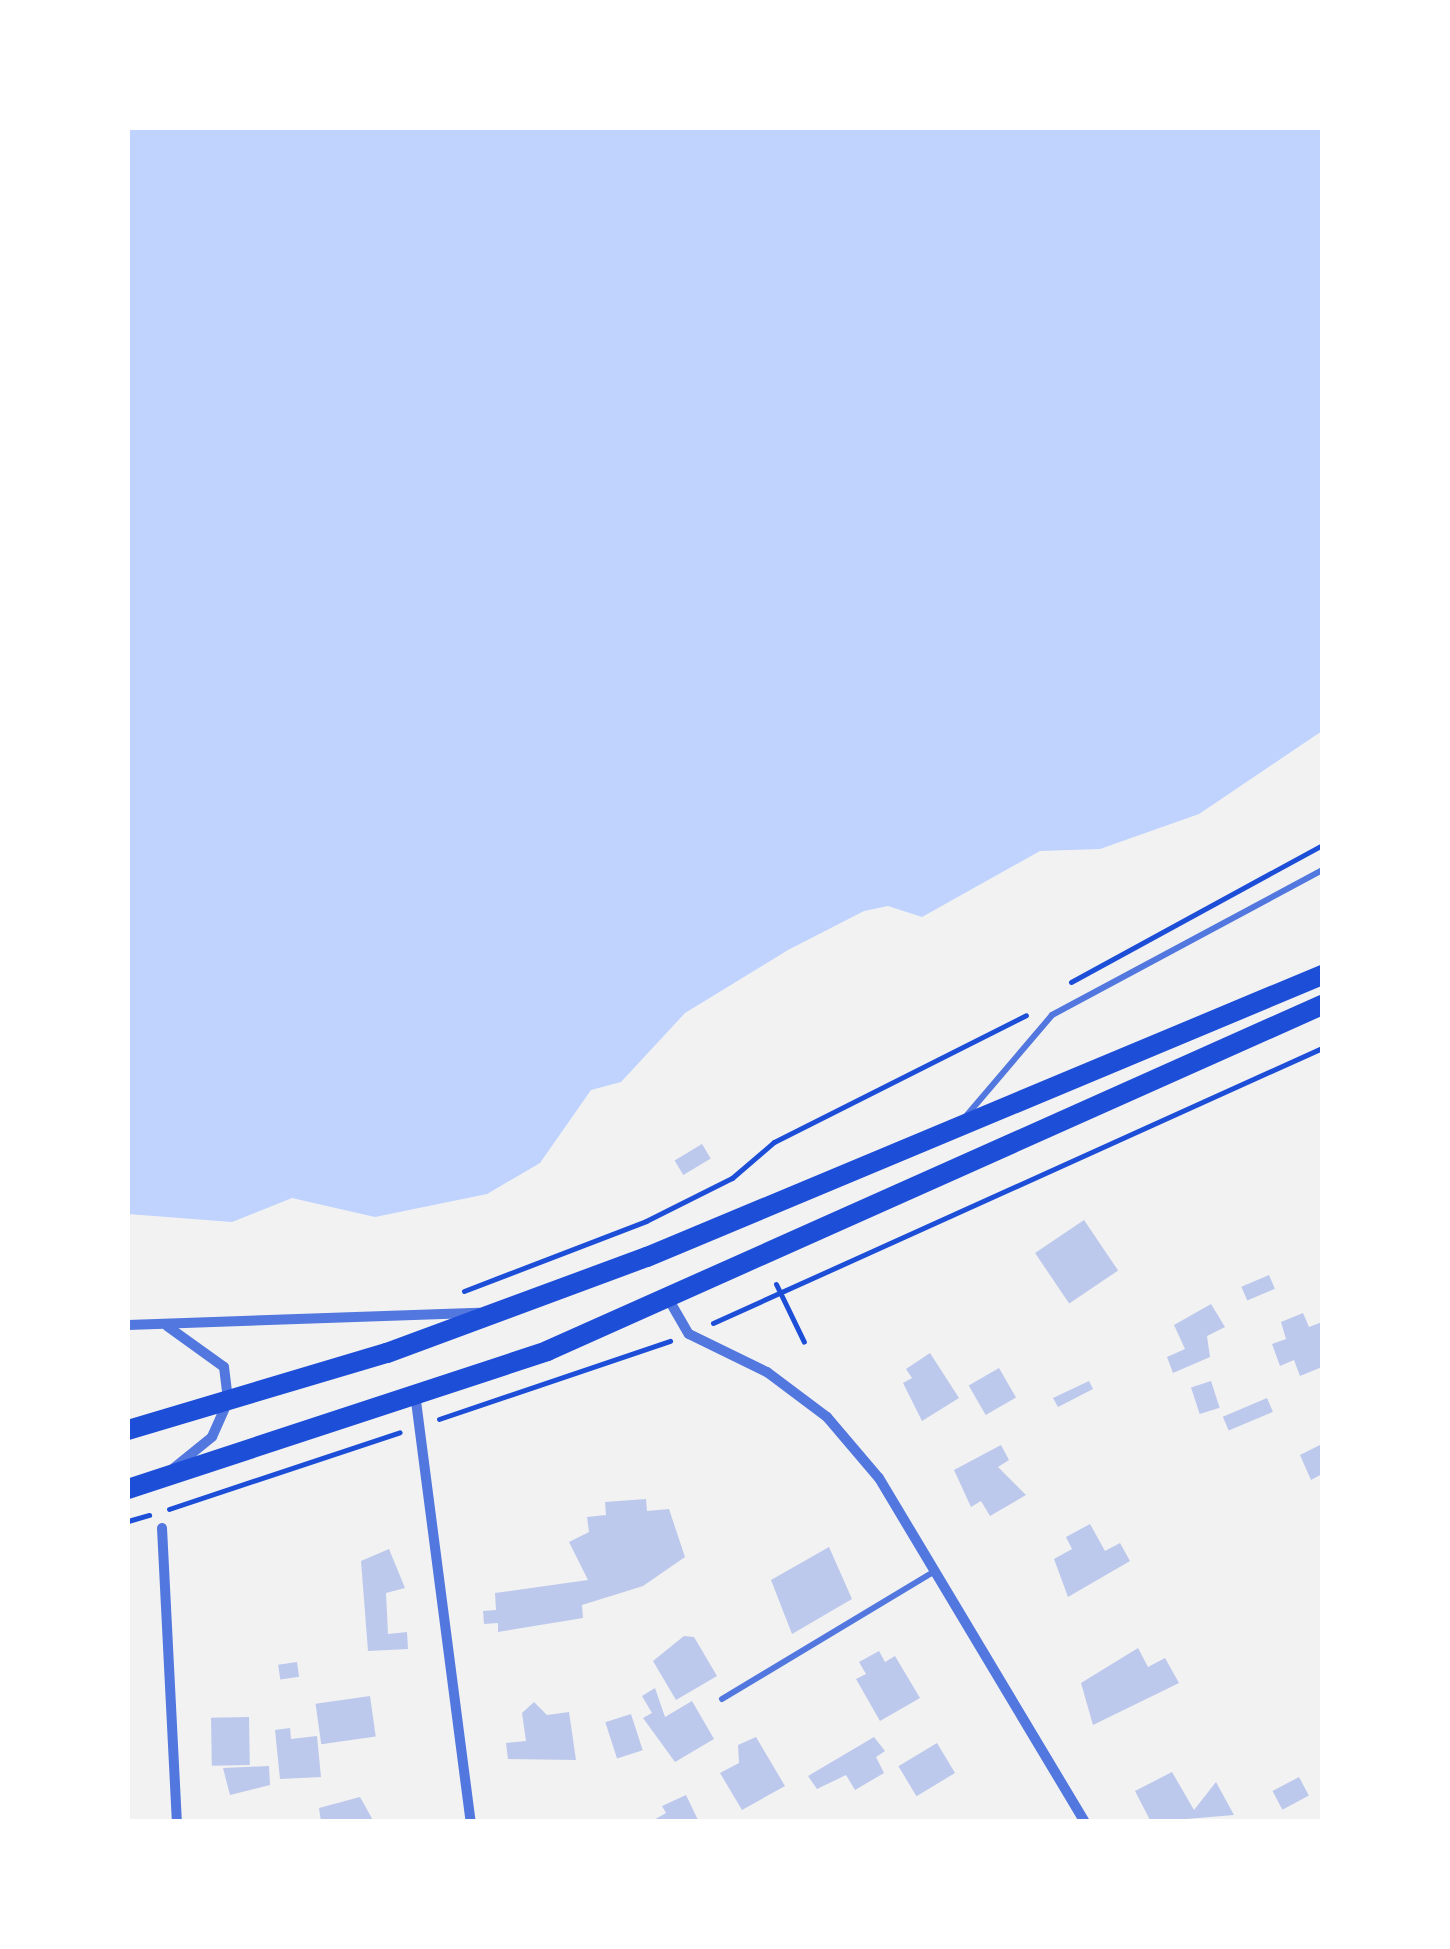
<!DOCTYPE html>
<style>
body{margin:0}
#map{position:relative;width:1450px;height:1949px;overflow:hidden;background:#f2f2f2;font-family:"Varela Round",sans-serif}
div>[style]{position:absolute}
.water>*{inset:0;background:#bfd3fe}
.building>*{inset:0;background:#bdc9ec;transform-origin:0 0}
.path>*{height:5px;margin:-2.5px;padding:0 2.5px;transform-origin:2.5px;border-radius:2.5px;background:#1d4ed8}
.service>*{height:6px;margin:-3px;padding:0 3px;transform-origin:3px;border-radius:3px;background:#5277de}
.minor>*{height:10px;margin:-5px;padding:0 5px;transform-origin:5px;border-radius:5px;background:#5277de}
.secondary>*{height:20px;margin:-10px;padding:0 10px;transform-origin:10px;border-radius:10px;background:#1d4ed8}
span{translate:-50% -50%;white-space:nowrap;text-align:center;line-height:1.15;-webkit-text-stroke:9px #fff;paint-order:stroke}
.frame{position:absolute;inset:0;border:130px solid #fff;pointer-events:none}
</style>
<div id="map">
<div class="water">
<div style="clip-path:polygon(128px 128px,1322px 128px,1322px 731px,1199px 814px,1100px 849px,1040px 851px,922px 917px,888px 906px,864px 911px,788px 950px,685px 1013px,621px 1082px,591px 1090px,540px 1163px,487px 1194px,375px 1217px,292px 1198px,232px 1222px,128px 1214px)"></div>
</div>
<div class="building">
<div style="left:702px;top:1144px;width:17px;height:32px;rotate:59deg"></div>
<div style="left:1084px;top:1220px;width:61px;height:59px;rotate:56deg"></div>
<div style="left:1269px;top:1275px;width:15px;height:30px;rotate:67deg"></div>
<div style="clip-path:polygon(1211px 1304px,1225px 1327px,1207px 1336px,1210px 1357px,1173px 1373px,1167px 1357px,1185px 1349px,1174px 1325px)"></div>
<div style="clip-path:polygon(1303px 1313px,1309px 1327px,1322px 1322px,1322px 1367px,1300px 1376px,1294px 1360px,1280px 1366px,1272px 1344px,1286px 1339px,1281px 1322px)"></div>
<div style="clip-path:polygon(930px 1353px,959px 1398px,922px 1421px,903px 1383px,912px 1378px,906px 1369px)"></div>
<div style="left:999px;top:1368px;width:34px;height:35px;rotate:60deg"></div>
<div style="clip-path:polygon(1089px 1381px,1093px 1389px,1058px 1407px,1053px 1398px)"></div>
<div style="left:1211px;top:1381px;width:28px;height:21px;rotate:72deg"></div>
<div style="left:1267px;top:1398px;width:15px;height:48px;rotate:67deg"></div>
<div style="clip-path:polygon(1001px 1445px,1009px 1460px,998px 1467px,1026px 1495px,990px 1516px,981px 1501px,971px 1507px,954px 1470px)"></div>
<div style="clip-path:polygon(1320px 1445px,1322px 1474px,1311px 1480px,1300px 1455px)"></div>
<div style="clip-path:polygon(646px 1499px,647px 1511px,669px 1509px,685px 1557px,643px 1586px,582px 1605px,583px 1618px,498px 1632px,498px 1623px,484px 1624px,483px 1611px,496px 1610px,495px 1593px,588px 1580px,569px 1542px,589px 1532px,587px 1517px,606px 1515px,605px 1502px)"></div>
<div style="clip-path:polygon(1090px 1524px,1105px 1551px,1120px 1543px,1130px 1561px,1068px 1597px,1054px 1559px,1072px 1549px,1066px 1537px)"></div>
<div style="clip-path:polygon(829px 1547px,852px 1599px,792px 1634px,771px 1580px)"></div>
<div style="clip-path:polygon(389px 1549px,405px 1588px,386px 1593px,388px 1634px,407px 1632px,408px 1649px,368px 1651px,361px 1561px)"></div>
<div style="clip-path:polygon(684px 1636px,694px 1637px,717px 1676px,676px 1700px,653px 1661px)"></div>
<div style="clip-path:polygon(1138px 1648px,1148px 1667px,1165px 1658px,1179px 1683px,1093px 1725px,1081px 1683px)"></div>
<div style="clip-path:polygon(879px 1651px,885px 1662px,895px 1656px,920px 1698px,880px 1721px,856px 1679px,866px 1674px,859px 1662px)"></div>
<div style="left:297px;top:1662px;width:15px;height:19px;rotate:82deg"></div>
<div style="clip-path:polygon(655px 1688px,665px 1717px,692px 1701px,714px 1739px,675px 1762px,643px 1718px,652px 1713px,642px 1696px)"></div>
<div style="left:370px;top:1696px;width:41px;height:55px;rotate:82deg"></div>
<div style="clip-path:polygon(534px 1702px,547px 1715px,569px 1712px,576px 1760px,508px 1759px,506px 1743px,526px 1741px,522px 1713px)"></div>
<div style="left:631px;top:1714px;width:38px;height:27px;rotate:72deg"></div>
<div style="left:249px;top:1717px;width:48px;height:38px;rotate:89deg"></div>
<div style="clip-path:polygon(290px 1728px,291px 1739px,317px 1736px,321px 1777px,280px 1779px,275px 1730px)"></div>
<div style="clip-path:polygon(756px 1737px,785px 1786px,742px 1810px,720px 1773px,739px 1763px,738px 1745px)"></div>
<div style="clip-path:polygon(874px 1737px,885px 1751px,876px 1757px,884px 1773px,855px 1790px,846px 1775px,817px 1789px,808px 1776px)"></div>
<div style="left:937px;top:1743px;width:35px;height:45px;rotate:59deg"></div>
<div style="clip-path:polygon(269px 1766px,270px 1785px,230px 1795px,223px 1768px)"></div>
<div style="clip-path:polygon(1172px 1772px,1194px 1810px,1216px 1782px,1234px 1815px,1151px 1822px,1135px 1791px)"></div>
<div style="left:1299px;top:1777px;width:21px;height:30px;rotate:62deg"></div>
<div style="clip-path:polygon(686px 1795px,699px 1822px,650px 1822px,666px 1813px,662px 1806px)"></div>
<div style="clip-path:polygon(360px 1797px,374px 1822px,321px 1822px,319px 1808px)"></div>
</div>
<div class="path">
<div style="left:1071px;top:982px;width:286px;rotate:-28.6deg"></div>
<div style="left:776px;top:1284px;width:64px;rotate:64.2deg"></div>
<div style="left:464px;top:1291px;width:195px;rotate:-21deg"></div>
<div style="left:646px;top:1221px;width:96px;rotate:-26.6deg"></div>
<div style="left:732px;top:1178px;width:55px;rotate:-40.6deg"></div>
<div style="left:774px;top:1142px;width:282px;rotate:-26.7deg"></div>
<div style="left:713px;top:1323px;width:668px;rotate:-24.3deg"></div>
<div style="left:439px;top:1419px;width:244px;rotate:-18.7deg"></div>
<div style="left:169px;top:1509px;width:243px;rotate:-18.4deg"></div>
<div style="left:128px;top:1521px;width:22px;rotate:-16deg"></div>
</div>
<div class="service">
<div style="left:967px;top:1115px;width:131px;rotate:-49.6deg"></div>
<div style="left:1052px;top:1015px;width:306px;rotate:-28.2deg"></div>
<div style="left:722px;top:1699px;width:249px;rotate:-31deg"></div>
</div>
<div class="minor">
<div style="left:669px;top:1300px;width:39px;rotate:60deg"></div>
<div style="left:689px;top:1334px;width:87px;rotate:26deg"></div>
<div style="left:767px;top:1372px;width:75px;rotate:36.9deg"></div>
<div style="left:827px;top:1417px;width:80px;rotate:49.6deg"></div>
<div style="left:879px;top:1478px;width:401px;rotate:59.1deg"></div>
<div style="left:128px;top:1325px;width:351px;rotate:-2deg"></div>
<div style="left:167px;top:1326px;width:70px;rotate:35.7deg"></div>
<div style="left:224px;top:1367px;width:34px;rotate:83deg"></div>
<div style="left:228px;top:1401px;width:39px;rotate:114deg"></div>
<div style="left:212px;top:1437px;width:49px;rotate:140.8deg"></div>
<div style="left:416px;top:1401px;width:425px;rotate:82.6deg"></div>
<div style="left:162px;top:1528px;width:294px;rotate:87.1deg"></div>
</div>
<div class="secondary">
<div style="left:128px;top:1430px;width:270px;rotate:-16.6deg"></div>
<div style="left:387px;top:1353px;width:277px;rotate:-20.3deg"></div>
<div style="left:647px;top:1257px;width:732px;rotate:-22.67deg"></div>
<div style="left:128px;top:1489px;width:441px;rotate:-18.2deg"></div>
<div style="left:547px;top:1351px;width:849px;rotate:-24.06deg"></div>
</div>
<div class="frame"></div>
</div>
